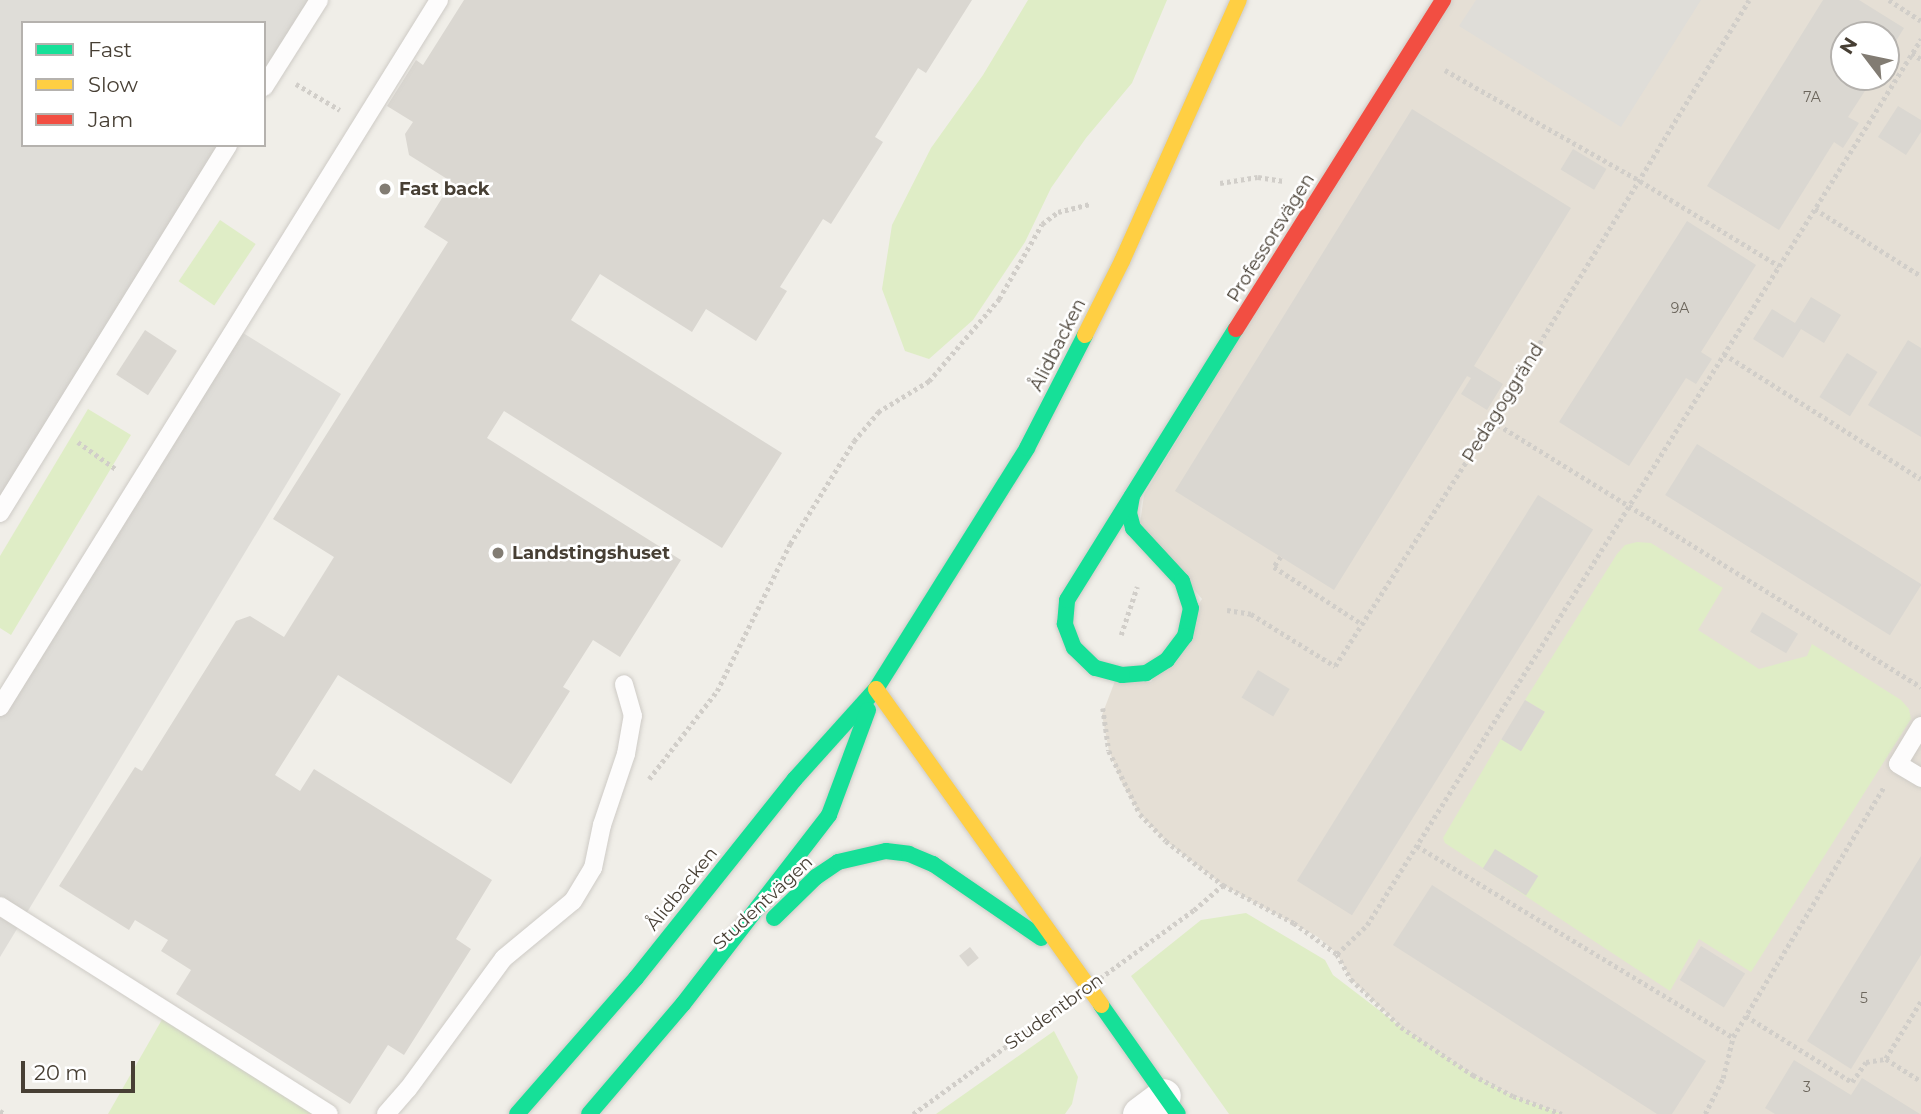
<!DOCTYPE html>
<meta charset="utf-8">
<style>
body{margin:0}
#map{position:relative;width:1921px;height:1114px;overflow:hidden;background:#f0eee8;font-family:Montserrat,sans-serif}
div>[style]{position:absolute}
.residential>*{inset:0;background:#e5dfd5}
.green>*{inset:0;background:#dfedc6;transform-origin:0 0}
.parking>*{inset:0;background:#dfddd8}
.building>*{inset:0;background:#dad7d1;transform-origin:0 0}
.path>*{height:4.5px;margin-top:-2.25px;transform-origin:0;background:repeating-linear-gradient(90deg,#d1cec9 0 3.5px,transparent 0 7px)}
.roads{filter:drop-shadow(0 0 2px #cecbc6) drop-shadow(0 0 2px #cecbc6)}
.lane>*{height:18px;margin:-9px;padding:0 9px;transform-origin:9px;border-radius:9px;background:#fdfcfc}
.street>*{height:33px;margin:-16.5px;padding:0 16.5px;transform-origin:16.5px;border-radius:16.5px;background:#fdfcfc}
.fast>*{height:16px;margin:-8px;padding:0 8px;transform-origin:8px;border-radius:8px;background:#16e098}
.slow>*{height:16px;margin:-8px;padding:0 8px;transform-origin:8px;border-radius:8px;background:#ffcf43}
.jam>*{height:16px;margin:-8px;padding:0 8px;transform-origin:8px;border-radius:8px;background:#f24e42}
.path-bridge>*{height:4.5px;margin-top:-2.25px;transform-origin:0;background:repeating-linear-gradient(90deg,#d1cec9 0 3.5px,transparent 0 7px)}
.dots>*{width:19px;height:19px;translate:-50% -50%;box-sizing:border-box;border:4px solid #fff;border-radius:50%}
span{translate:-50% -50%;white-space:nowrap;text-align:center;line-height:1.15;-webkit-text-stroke:5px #fff;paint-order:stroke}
.number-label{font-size:14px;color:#6c665c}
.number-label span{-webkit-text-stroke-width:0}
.poi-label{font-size:18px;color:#473f34;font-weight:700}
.left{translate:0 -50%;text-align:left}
.street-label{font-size:18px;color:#473f34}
.legend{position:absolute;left:21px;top:21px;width:245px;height:126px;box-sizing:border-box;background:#fff;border:2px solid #b5b2ae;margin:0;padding:9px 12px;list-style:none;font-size:21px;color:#473f34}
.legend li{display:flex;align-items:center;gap:14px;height:35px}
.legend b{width:35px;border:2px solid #b5b2ae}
.north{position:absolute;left:1830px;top:21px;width:70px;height:70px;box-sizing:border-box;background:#fff;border:2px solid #b5b2ae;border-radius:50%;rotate:302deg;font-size:19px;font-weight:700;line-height:28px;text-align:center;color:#473f34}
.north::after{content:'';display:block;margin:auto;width:24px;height:32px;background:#827c73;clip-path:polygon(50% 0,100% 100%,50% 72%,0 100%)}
.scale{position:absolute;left:21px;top:1061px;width:114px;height:32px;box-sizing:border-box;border:4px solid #473f34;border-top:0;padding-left:9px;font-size:21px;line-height:24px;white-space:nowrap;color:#473f34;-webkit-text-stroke:5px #fff;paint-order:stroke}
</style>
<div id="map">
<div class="residential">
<div style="clip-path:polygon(evenodd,1443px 0,1921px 0,1921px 1114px,1562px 1114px,1513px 1096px,1473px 1075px,1401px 1027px,1351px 979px,1337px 954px,1318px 937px,1223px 885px,1166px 841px,1140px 814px,1122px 783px,1109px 751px,1102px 715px,1115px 681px,1151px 682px,1202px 599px,1140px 524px,1144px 495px,1443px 0,1844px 35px,1886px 35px,1886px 77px,1844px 77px,1844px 35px)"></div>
</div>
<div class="green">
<div style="clip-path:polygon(1028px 0,1167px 0,1132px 83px,1086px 138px,1051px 188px,1025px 242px,973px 320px,929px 359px,905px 351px,882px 289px,892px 225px,931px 148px,983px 75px)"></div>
<div style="left:220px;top:220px;width:43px;height:74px;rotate:34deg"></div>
<div style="clip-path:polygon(88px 409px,131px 435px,11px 635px,0 628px,0 556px)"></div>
<div style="clip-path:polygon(1637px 542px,1651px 543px,1723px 588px,1698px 630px,1759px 669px,1807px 656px,1812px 644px,1901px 700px,1909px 709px,1911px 719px,1751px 972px,1699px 939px,1670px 991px,1445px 843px,1443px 838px,1501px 739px,1521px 751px,1545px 712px,1525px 700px,1617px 554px,1625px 545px)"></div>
<div style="clip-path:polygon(1246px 913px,1325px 960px,1333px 975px,1401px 1027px,1473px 1075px,1513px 1096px,1562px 1114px,1229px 1114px,1131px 976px,1201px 920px)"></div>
<div style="clip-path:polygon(164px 1016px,317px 1114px,108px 1114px)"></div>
<div style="clip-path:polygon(1054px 1031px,1078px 1077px,1072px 1104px,1065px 1114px,936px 1114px)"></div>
</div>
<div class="parking">
<div style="clip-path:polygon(0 0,319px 0,264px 87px,264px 23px,23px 23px,23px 145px,228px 145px,0 513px)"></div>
<div style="clip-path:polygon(1476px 0,1701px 0,1621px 127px,1459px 26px)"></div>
<div style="clip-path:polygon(235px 328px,341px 394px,0 957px,0 707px)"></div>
</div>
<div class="building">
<div style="clip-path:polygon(464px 0,972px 0,926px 73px,918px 68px,875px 137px,883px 142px,831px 224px,823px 219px,780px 287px,787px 291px,756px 341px,706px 309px,692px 332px,600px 274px,571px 320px,782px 453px,722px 548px,504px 411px,487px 438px,681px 560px,620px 657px,593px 640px,563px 687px,570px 691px,511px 784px,338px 675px,275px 775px,300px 791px,314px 769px,492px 880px,456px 939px,471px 949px,404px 1055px,388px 1045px,350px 1104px,176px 994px,191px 970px,161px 951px,168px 940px,135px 920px,129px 930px,59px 886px,135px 767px,142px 771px,236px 621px,250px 616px,284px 637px,334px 557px,273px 519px,448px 242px,424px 227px,452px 182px,409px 155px,405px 134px,413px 122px,387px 106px,416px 60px,423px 65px)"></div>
<div style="clip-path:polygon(1823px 0,1859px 0,1904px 28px,1886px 57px,1886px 35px,1844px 35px,1844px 77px,1874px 77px,1848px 117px,1859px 123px,1843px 148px,1834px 142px,1779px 230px,1707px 186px)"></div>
<div style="clip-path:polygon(1898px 106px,1921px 120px,1921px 132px,1906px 155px,1878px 137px)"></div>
<div style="clip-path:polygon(1412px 109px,1571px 208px,1474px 366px,1503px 384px,1487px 410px,1461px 394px,1471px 378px,1467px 376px,1334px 590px,1175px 491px)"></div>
<div style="left:1573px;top:149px;width:39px;height:24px;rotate:31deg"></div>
<div style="clip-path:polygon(1687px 221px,1756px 265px,1701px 352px,1712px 359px,1696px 384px,1686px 378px,1629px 466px,1559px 422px)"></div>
<div style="clip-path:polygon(1811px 297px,1841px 315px,1824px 343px,1801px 329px,1783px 358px,1753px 339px,1772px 309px,1795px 323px)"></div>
<div style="left:145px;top:330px;width:38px;height:53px;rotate:33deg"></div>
<div style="clip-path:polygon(1908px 340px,1921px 348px,1921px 437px,1868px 405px)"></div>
<div style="left:1847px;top:353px;width:36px;height:52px;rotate:32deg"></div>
<div style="left:1697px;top:444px;width:265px;height:60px;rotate:32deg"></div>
<div style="left:1538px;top:495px;width:65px;height:455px;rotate:32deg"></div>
<div style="left:1762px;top:612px;width:42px;height:23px;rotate:31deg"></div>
<div style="left:1258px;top:670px;width:37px;height:32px;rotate:31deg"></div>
<div style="left:1525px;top:700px;width:23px;height:46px;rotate:31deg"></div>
<div style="left:1495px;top:849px;width:51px;height:23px;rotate:32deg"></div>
<div style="clip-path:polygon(1921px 856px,1921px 955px,1851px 1069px,1807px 1041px)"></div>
<div style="clip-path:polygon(1432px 885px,1706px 1061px,1672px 1114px,1657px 1114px,1393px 945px)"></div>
<div style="left:1701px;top:946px;width:52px;height:40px;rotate:32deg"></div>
<div style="left:970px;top:947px;width:14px;height:14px;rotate:51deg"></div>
<div style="clip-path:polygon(1794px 1060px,1851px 1095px,1862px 1078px,1920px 1114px,1775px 1114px,1765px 1108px)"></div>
</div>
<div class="path">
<div style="left:1889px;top:0;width:38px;rotate:33deg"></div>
<div style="left:1912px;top:53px;width:11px;rotate:34deg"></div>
<div style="left:1445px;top:70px;width:224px;rotate:29.6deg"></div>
<div style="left:1640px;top:181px;width:163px;rotate:31.4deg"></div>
<div style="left:296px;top:84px;width:51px;rotate:30.6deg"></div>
<div style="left:1220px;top:183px;width:38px;rotate:-9deg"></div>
<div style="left:1258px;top:177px;width:26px;rotate:9deg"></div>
<div style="left:1815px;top:209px;width:125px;rotate:32.3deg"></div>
<div style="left:1724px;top:354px;width:233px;rotate:32.4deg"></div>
<div style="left:1492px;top:421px;width:505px;rotate:31.8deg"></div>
<div style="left:78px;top:442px;width:47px;rotate:35.4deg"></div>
<div style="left:1281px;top:557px;width:12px;rotate:125deg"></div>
<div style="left:1274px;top:567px;width:105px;rotate:32.9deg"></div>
<div style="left:1227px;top:610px;width:24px;rotate:9deg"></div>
<div style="left:1251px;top:614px;width:99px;rotate:31.8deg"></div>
<div style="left:1335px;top:666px;width:291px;rotate:-57.3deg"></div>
<div style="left:1492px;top:421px;width:493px;rotate:-58.6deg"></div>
<div style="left:1121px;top:635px;width:51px;rotate:-71.6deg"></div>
<div style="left:1103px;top:708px;width:43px;rotate:82.1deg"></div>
<div style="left:1109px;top:751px;width:70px;rotate:63.8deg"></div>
<div style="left:1140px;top:814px;width:37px;rotate:46deg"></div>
<div style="left:1166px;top:841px;width:72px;rotate:37.7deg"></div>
<div style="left:649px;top:779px;width:111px;rotate:-52.3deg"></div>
<div style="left:717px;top:691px;width:164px;rotate:-63.6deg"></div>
<div style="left:790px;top:544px;width:121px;rotate:-58.1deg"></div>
<div style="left:854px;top:441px;width:38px;rotate:-50deg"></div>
<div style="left:878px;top:412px;width:60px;rotate:-31.3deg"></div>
<div style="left:929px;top:381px;width:108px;rotate:-49.5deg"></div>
<div style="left:999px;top:299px;width:86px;rotate:-60.2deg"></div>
<div style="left:1042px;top:224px;width:20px;rotate:-37deg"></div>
<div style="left:1058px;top:212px;width:33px;rotate:-14deg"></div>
<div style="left:1417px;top:846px;width:369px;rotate:31.2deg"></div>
<div style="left:1194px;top:910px;width:38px;rotate:-41deg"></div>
<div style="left:1223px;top:885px;width:81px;rotate:28.2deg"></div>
<div style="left:1294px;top:923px;width:53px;rotate:35.8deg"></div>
<div style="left:1337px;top:954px;width:29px;rotate:61deg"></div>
<div style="left:1351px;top:979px;width:69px;rotate:43.8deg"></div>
<div style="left:1401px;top:1027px;width:87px;rotate:33.7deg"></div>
<div style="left:1473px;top:1075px;width:45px;rotate:27.7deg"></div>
<div style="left:1513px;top:1096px;width:52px;rotate:20.2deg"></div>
<div style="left:1337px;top:954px;width:42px;rotate:-44deg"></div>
<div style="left:1367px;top:925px;width:1045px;rotate:-57.98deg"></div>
<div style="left:1921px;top:1002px;width:67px;rotate:121.6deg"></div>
<div style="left:1886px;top:1059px;width:41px;rotate:32.2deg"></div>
<div style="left:1746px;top:1016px;width:125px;rotate:31.9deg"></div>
<div style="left:1852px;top:1082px;width:24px;rotate:-55deg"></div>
<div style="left:1866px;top:1062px;width:20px;rotate:-9deg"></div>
<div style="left:0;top:1111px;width:6px;rotate:31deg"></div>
<div style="left:1705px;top:1114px;width:40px;rotate:-63.4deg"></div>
<div style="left:1723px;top:1078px;width:42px;rotate:-76.3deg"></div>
<div style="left:1733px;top:1037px;width:291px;rotate:-58.9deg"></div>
</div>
<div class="roads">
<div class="lane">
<div style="left:264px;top:87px;width:103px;rotate:-57.7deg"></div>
<div style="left:0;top:513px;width:433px;rotate:-58.2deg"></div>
<div style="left:0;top:707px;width:832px;rotate:-58.16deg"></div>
<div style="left:1921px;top:726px;width:44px;rotate:121.2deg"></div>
<div style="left:1898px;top:764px;width:27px;rotate:31deg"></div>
<div style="left:0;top:906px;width:389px;rotate:32.3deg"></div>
<div style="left:386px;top:1114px;width:33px;rotate:-49deg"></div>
<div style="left:408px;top:1089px;width:162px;rotate:-53.8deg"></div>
<div style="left:504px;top:958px;width:89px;rotate:-39.6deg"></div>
<div style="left:573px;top:901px;width:39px;rotate:-59deg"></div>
<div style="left:593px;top:868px;width:44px;rotate:-78.2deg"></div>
<div style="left:602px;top:825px;width:75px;rotate:-71.3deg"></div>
<div style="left:626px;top:754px;width:39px;rotate:-80deg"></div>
<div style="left:633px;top:716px;width:33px;rotate:-106deg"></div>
</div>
<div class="street">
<div style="left:1139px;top:1114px;width:31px;rotate:-37deg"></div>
</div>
<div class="fast">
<div style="left:1132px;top:496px;width:17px;rotate:100deg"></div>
<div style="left:1129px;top:513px;width:16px;rotate:75deg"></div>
<div style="left:1133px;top:528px;width:72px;rotate:47.2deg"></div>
<div style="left:1182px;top:581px;width:28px;rotate:72deg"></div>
<div style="left:1191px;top:608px;width:29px;rotate:102deg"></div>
<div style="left:1185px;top:636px;width:30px;rotate:127deg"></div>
<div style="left:1167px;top:660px;width:25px;rotate:148deg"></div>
<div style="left:1146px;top:673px;width:24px;rotate:175deg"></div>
<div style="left:1122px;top:675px;width:28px;rotate:-165deg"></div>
<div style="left:1095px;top:668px;width:29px;rotate:-136deg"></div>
<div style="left:1074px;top:648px;width:26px;rotate:-111deg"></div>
<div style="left:1065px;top:624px;width:24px;rotate:-85deg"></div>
<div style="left:1067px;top:600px;width:319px;rotate:-58.1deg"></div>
<div style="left:774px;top:918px;width:59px;rotate:-44.3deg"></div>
<div style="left:816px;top:877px;width:27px;rotate:-34deg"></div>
<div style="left:838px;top:862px;width:49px;rotate:-12.9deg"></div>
<div style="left:886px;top:851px;width:23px;rotate:7deg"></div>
<div style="left:909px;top:854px;width:26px;rotate:23deg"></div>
<div style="left:933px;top:864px;width:131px;rotate:34.4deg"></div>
<div style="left:1101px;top:1005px;width:133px;rotate:54.8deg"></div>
<div style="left:517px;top:1114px;width:181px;rotate:-48.8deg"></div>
<div style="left:636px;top:978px;width:255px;rotate:-51.4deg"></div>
<div style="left:795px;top:779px;width:121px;rotate:-48deg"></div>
<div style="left:876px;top:689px;width:284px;rotate:-57.9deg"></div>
<div style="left:1027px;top:448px;width:127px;rotate:-62.8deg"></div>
<div style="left:589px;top:1114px;width:145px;rotate:-49.5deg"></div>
<div style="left:683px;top:1004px;width:239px;rotate:-52.3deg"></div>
<div style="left:829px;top:815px;width:112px;rotate:-69.6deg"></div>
</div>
<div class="slow">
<div style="left:1085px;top:335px;width:83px;rotate:-63.4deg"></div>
<div style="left:1122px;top:261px;width:286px;rotate:-65.9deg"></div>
<div style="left:876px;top:689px;width:388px;rotate:54.5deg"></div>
</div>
<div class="jam">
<div style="left:1236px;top:329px;width:389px;rotate:-57.8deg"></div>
</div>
</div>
<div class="path-bridge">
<div style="left:913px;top:1114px;width:347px;rotate:-36deg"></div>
</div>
<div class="dots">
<div style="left:385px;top:189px;background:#827c73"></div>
<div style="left:498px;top:553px;background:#827c73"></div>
</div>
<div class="number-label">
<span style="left:1812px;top:97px">7A</span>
<span style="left:1680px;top:308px">9A</span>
<span style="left:1864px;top:998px">5</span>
<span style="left:1807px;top:1087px">3</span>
</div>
<div class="poi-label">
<span class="left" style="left:399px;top:189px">Fast back</span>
<span class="left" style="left:512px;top:553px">Landstingshuset</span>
</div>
<div class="street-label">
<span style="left:1271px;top:238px;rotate:-58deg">Professorsvägen</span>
<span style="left:1058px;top:345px;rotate:-63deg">Ålidbacken</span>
<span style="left:1503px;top:403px;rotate:-58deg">Pedagoggränd</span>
<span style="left:682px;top:889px;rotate:-51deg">Ålidbacken</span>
<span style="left:763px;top:903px;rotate:-43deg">Studentvägen</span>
<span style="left:1054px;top:1012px;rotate:-36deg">Studentbron</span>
</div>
<ul class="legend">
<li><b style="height:9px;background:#16e098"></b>Fast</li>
<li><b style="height:9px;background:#ffcf43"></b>Slow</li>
<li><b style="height:9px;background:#f24e42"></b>Jam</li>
</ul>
<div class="north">N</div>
<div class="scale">20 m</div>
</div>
